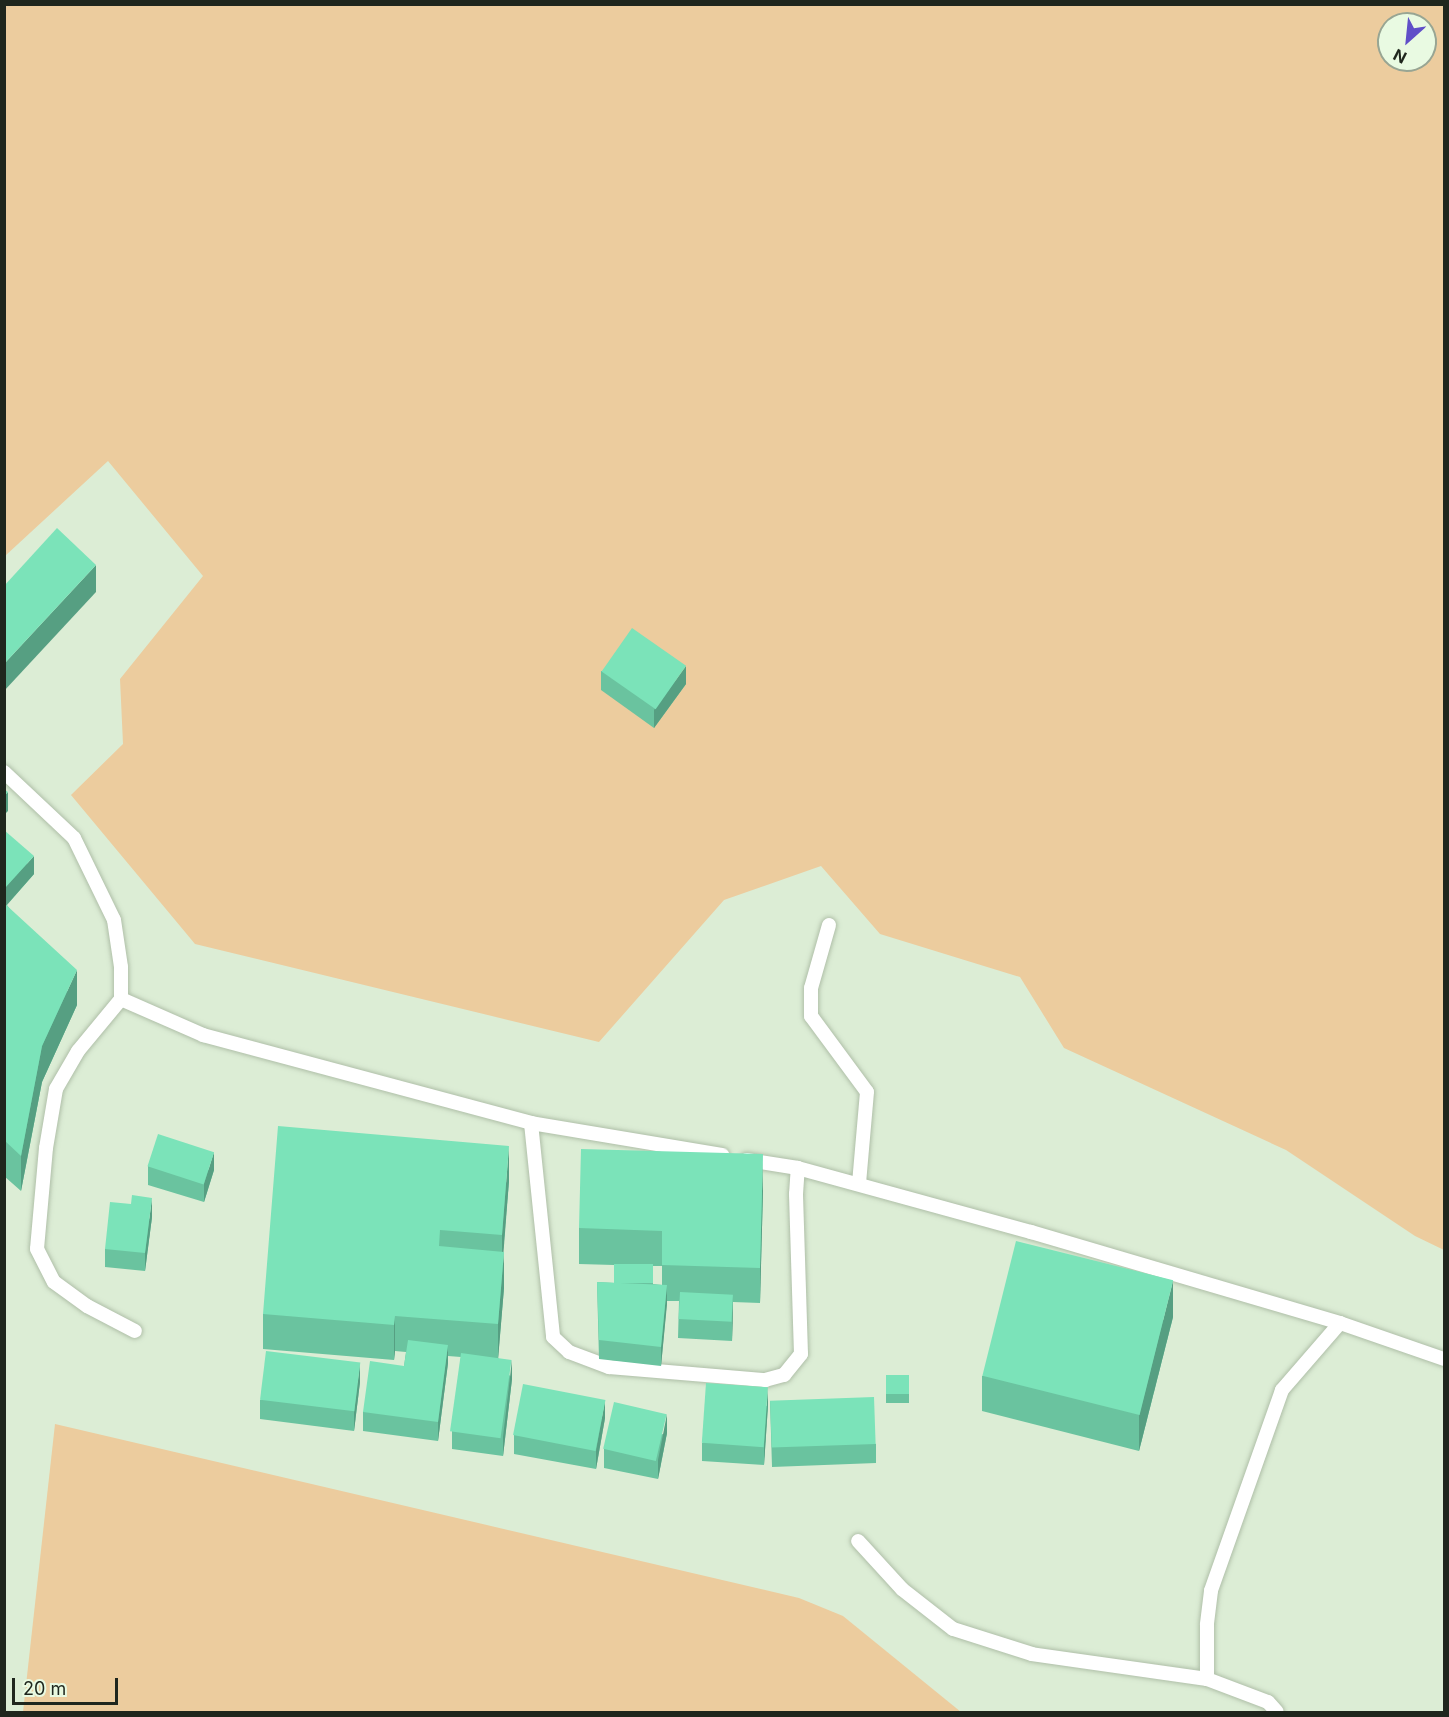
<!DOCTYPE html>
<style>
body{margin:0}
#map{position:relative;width:1449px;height:1717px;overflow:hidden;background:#dcedd5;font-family:Inter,sans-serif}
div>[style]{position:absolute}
.green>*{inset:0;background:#eccc9e}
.roads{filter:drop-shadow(0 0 2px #afbfa8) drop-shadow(0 0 2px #afbfa8)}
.lane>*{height:14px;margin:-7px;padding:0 7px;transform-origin:7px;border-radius:7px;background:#fff}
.wall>*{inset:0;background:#6ac39f;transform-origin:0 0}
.shaded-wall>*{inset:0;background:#569f82}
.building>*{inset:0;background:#7be3b9;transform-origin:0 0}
span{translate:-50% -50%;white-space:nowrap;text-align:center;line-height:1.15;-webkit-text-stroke:5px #e9fae2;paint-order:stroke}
.frame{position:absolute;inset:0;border:6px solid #1f261d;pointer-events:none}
.north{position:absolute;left:1377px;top:12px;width:60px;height:60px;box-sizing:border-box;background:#e9fae2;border:2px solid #98a593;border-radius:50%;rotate:207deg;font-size:16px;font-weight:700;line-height:24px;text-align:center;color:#1f261d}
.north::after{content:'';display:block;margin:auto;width:21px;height:27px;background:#604fc8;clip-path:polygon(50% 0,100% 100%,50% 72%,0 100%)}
.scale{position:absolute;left:12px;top:1678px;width:106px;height:27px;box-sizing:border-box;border:3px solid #1f261d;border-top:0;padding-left:8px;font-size:18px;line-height:21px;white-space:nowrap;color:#1f261d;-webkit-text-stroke:4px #e9fae2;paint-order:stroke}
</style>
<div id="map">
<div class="green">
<div style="clip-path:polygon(evenodd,5px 5px,1444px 5px,1444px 1250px,1415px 1236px,1286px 1150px,1064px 1048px,1020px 977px,880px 934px,821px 866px,724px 900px,599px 1042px,195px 944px,71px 795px,123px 744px,120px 679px,203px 576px,108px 461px,5px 556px,5px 5px,1389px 24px,1425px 24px,1425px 60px,1389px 60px,1389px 24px)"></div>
<div style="clip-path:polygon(55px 1424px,799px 1598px,843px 1616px,961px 1712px,23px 1712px)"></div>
</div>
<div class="roads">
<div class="lane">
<div style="left:4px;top:772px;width:96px;rotate:43.3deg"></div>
<div style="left:74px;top:838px;width:91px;rotate:64deg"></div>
<div style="left:114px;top:920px;width:48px;rotate:81.5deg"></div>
<div style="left:121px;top:967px;width:32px;rotate:90deg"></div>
<div style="left:121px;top:999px;width:90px;rotate:23.7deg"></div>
<div style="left:203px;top:1035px;width:340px;rotate:15deg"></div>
<div style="left:531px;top:1123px;width:194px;rotate:9.5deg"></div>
<div style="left:829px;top:925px;width:66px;rotate:105.9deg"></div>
<div style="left:811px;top:988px;width:28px;rotate:90deg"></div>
<div style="left:811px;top:1016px;width:94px;rotate:53.6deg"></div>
<div style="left:867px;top:1092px;width:92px;rotate:95deg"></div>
<div style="left:121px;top:999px;width:67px;rotate:129.6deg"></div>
<div style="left:78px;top:1051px;width:44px;rotate:120.1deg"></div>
<div style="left:56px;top:1089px;width:60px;rotate:99.6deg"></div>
<div style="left:46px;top:1148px;width:101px;rotate:95.1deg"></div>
<div style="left:37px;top:1249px;width:37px;rotate:63deg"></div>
<div style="left:54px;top:1282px;width:41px;rotate:36deg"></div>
<div style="left:87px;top:1306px;width:54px;rotate:27.5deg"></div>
<div style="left:531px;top:1123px;width:215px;rotate:84.1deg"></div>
<div style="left:553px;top:1337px;width:22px;rotate:43deg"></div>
<div style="left:569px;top:1352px;width:43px;rotate:20.6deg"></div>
<div style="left:609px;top:1367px;width:157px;rotate:4.8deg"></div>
<div style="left:765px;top:1380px;width:20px;rotate:-15deg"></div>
<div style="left:784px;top:1375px;width:27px;rotate:-51deg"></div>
<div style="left:801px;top:1354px;width:160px;rotate:-91.8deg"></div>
<div style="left:796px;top:1194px;width:26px;rotate:-86deg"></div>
<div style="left:798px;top:1168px;width:52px;rotate:-171.1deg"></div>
<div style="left:798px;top:1168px;width:242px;rotate:15.4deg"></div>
<div style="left:1031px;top:1232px;width:322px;rotate:16.4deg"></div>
<div style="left:1340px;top:1323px;width:89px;rotate:130.9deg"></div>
<div style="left:1282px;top:1390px;width:213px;rotate:109.5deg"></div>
<div style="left:1211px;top:1591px;width:34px;rotate:97deg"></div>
<div style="left:1207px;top:1625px;width:54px;rotate:90deg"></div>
<div style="left:1207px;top:1679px;width:177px;rotate:-171.9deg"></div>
<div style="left:1032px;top:1654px;width:83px;rotate:-162.4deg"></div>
<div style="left:953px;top:1629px;width:65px;rotate:-141.9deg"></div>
<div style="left:902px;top:1589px;width:65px;rotate:-132.5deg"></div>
<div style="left:1340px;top:1323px;width:110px;rotate:19.1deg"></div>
<div style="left:1207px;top:1679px;width:65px;rotate:20.7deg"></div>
<div style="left:1268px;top:1702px;width:13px;rotate:48deg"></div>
</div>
</div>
<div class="wall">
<div style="clip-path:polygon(601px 671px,686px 684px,654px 728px,601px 690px)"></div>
<div style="clip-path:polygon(4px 830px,34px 874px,7px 905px,77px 1005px,42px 1082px,21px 1191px,4px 1176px)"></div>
<div style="clip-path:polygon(148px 1166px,214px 1170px,204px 1202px,148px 1185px)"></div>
<div style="clip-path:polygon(509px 1181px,503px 1252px,504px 1288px,498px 1358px,512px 1379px,503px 1456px,452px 1449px,452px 1431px,461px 1357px,448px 1356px,448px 1363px,438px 1441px,363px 1431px,363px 1412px,404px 1366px,406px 1352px,395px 1351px,394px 1360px,263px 1349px,263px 1314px)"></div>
<div style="clip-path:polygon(evenodd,763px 1190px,760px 1303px,733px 1302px,732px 1341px,678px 1338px,679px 1301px,667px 1301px,661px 1366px,599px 1359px,597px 1282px,614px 1283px,614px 1265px,579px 1264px,579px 1228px,763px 1190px,653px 1266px,662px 1266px,662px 1285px,653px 1284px,653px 1266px)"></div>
<div style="clip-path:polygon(152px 1217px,145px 1271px,105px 1267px,105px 1249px)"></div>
<div style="clip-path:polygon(1173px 1317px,1139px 1451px,982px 1411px,982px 1376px)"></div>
<div style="left:886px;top:1375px;width:23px;height:28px"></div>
<div style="clip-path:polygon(360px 1382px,354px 1431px,260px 1419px,260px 1400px)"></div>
<div style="clip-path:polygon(770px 1401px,876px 1444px,876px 1463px,772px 1467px)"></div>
<div style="clip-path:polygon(768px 1405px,764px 1465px,702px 1461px,702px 1443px)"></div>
<div style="clip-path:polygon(605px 1418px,596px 1469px,514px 1454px,514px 1435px)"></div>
<div style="clip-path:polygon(667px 1433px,658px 1479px,604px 1468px,604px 1449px)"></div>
</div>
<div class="shaded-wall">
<div style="clip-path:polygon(96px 565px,96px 592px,4px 691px,4px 664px)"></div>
<div style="clip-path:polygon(686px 666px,686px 684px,654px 728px,654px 710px)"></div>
<div style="clip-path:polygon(8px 792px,8px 811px,4px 815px,4px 796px)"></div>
<div style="clip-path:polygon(34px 856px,34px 874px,4px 908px,4px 889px)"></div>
<div style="clip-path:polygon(77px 970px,77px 1005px,42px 1082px,21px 1191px,21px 1156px,42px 1046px)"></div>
<div style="clip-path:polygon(509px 1146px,509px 1181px,502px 1271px,502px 1235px)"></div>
<div style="clip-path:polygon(214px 1152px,214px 1170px,204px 1202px,204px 1184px)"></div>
<div style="clip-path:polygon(763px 1154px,763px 1190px,760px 1303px,760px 1268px)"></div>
<div style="clip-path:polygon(152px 1198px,152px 1217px,145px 1271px,145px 1253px)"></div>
<div style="clip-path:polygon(504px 1252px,504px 1288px,498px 1360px,498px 1324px)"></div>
<div style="clip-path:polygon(1173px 1281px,1173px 1317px,1139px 1451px,1139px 1416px)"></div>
<div style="clip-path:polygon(667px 1285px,667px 1304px,661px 1366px,661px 1347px)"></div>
<div style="clip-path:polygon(733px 1295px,733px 1314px,732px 1341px,732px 1323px)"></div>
<div style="clip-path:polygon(395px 1316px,395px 1351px,394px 1360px,394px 1325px)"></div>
<div style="clip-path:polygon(448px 1345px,448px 1363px,438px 1441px,438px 1422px)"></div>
<div style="clip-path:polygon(512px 1360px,512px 1379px,503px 1456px,503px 1437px)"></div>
<div style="clip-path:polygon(360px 1363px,360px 1382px,354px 1431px,354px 1413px)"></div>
<div style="clip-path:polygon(768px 1387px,768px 1405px,764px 1465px,764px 1447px)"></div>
<div style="clip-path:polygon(605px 1400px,605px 1418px,596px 1469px,596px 1451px)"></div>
<div style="clip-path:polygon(667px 1414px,667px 1433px,658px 1479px,658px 1460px)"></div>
</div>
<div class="building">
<div style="clip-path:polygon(57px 528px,96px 565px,4px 664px,4px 586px)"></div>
<div style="left:632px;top:628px;width:66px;height:53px;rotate:35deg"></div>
<div style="clip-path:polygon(4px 789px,8px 792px,4px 796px)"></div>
<div style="clip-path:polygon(4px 830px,34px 856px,4px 889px)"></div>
<div style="clip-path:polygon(4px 903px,77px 970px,42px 1046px,21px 1156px,4px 1140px)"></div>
<div style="clip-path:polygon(278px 1126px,509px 1146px,502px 1235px,440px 1230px,439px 1246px,504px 1252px,498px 1324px,395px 1316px,394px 1325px,263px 1314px)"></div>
<div style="left:158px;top:1134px;width:59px;height:34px;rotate:18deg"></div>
<div style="clip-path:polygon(581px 1149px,763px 1154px,760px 1268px,662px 1265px,662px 1231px,579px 1228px)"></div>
<div style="clip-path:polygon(132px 1195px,152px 1198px,145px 1253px,105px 1249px,110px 1202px,131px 1204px)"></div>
<div style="left:1016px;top:1241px;width:162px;height:139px;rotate:14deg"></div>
<div style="left:614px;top:1264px;width:39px;height:19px"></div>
<div style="clip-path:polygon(597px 1282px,667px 1285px,661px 1347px,599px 1340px)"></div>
<div style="left:680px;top:1292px;width:53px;height:27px;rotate:3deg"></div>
<div style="clip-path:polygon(408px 1340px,448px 1345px,438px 1422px,363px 1412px,370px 1361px,404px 1366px)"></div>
<div style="left:266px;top:1351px;width:95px;height:49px;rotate:7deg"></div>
<div style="left:461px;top:1353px;width:51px;height:79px;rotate:8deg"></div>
<div style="left:886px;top:1375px;width:23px;height:19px"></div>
<div style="left:706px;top:1383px;width:62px;height:60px;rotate:4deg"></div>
<div style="left:523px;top:1384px;width:84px;height:52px;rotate:11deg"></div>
<div style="left:874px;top:1397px;width:47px;height:104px;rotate:88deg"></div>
<div style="left:614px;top:1402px;width:54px;height:48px;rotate:13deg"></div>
</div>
<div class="frame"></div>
<div class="north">N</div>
<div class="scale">20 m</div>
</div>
